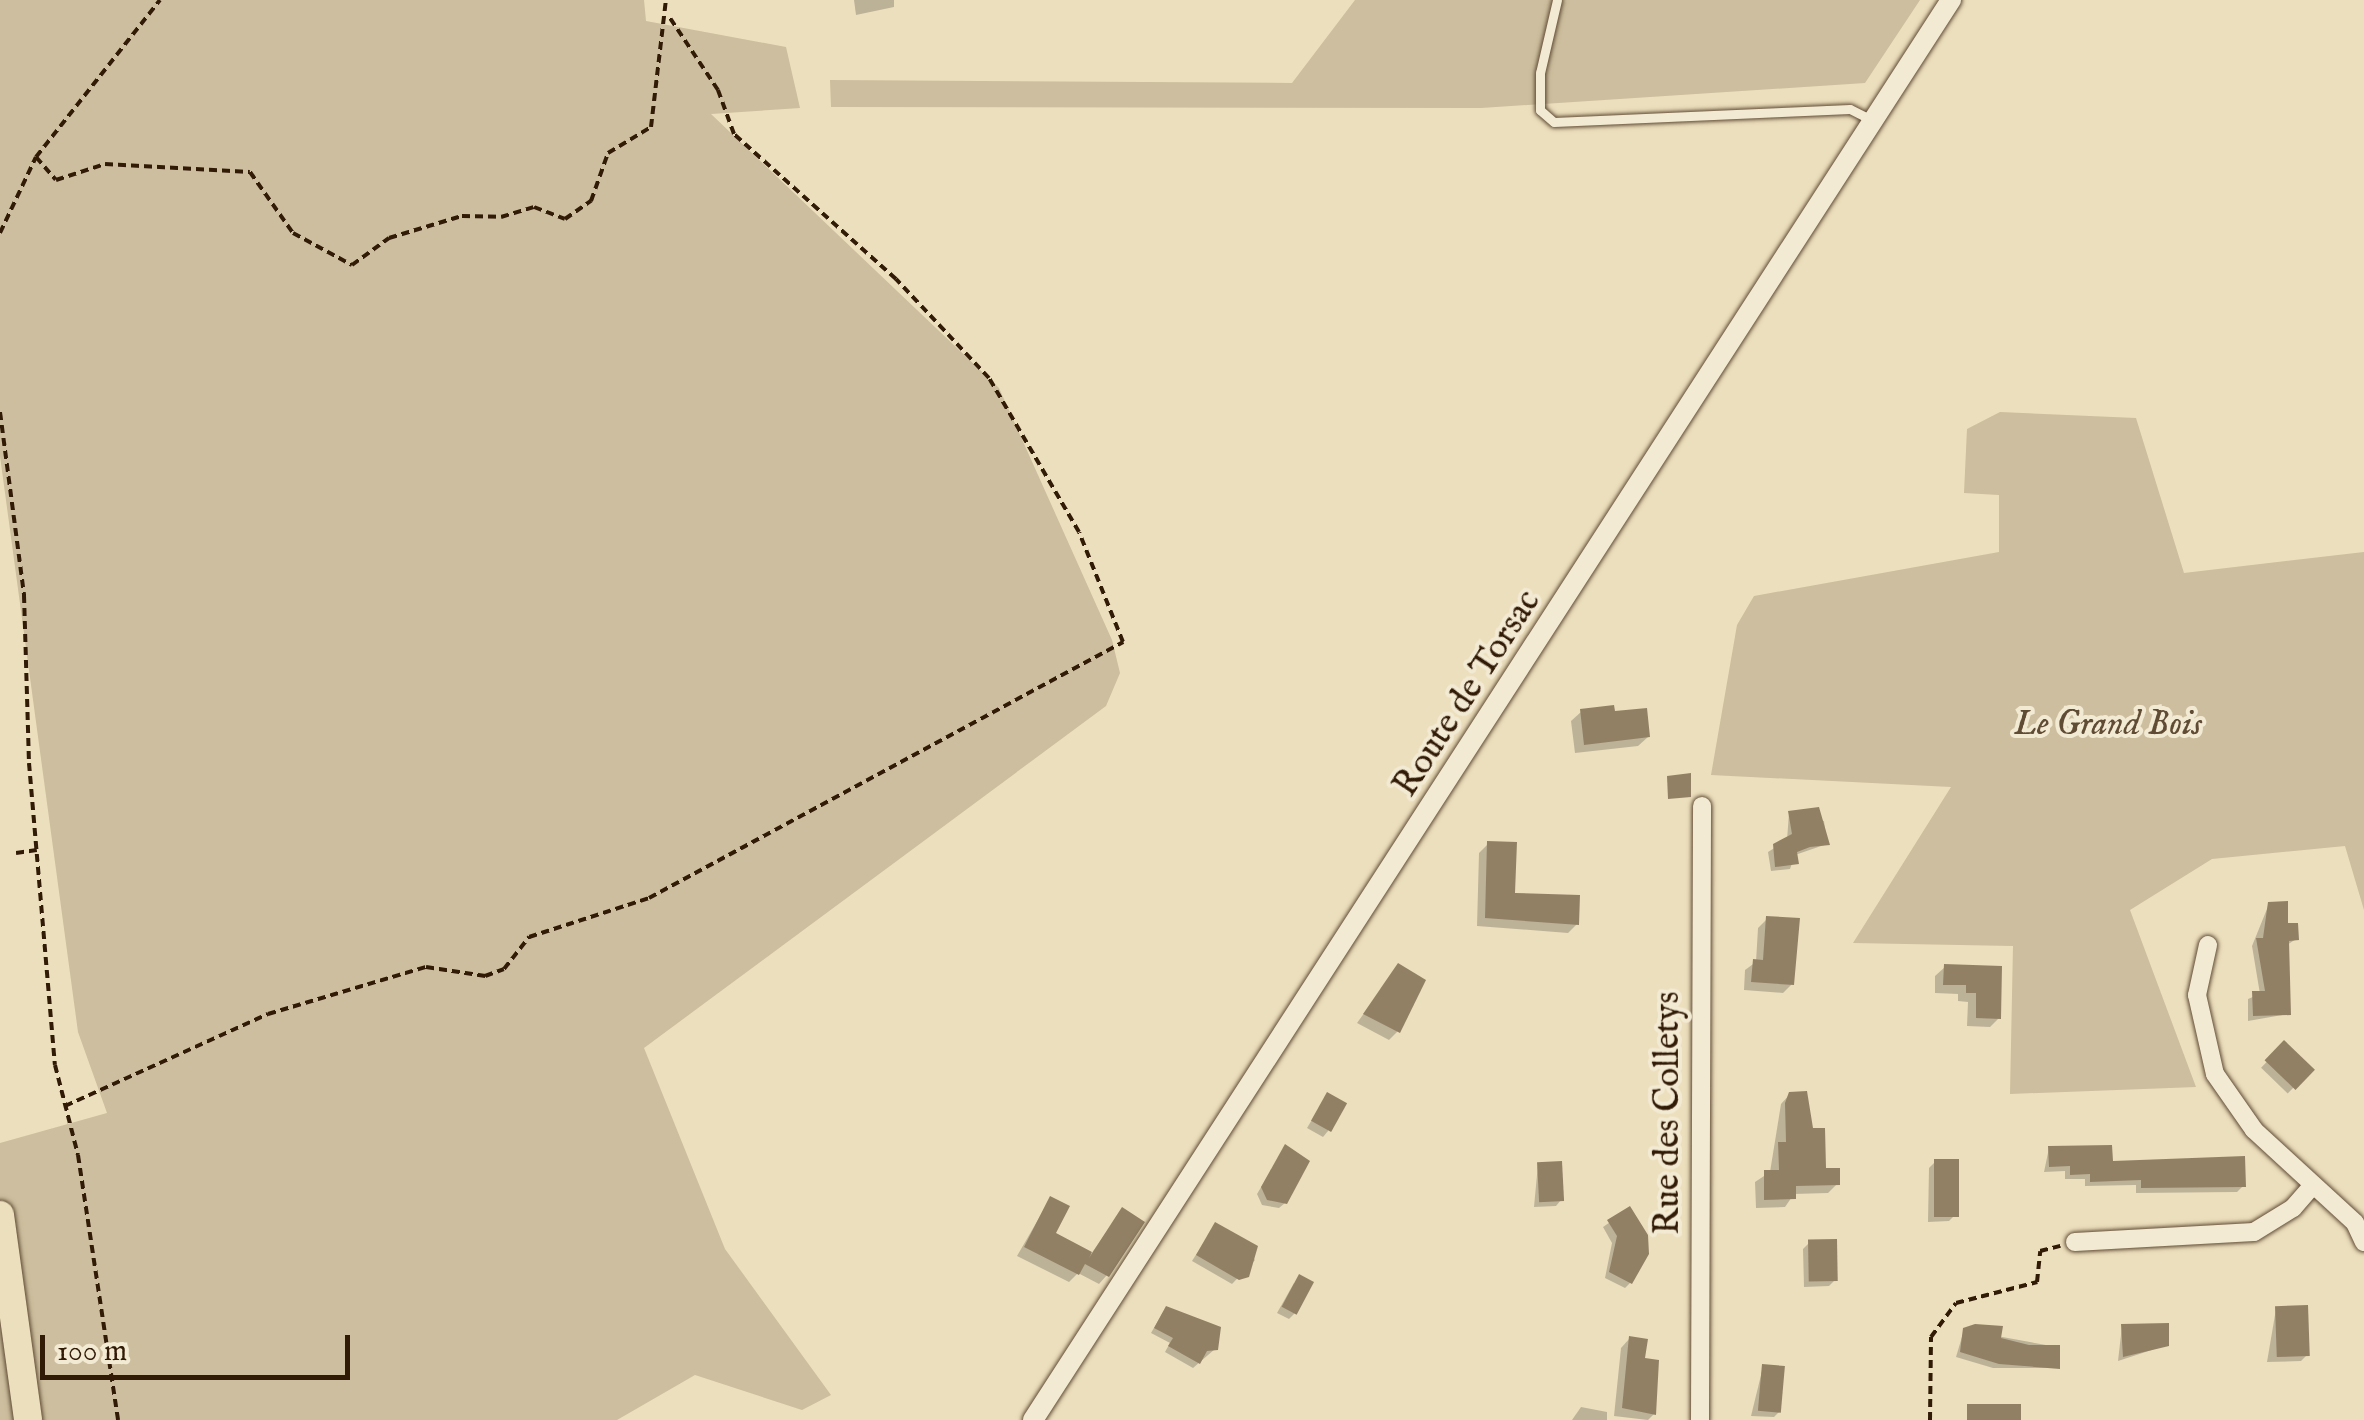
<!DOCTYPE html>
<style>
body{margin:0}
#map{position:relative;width:2364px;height:1420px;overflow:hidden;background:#ecdfbd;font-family:"IM FELL English",serif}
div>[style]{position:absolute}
.green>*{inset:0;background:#ccbe9e}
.shadow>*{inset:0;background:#0003;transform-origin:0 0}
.building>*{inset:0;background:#928065;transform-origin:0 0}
.path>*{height:4px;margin-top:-2px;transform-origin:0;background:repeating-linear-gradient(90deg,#311a06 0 8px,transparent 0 13px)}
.roads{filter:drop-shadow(0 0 2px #604b34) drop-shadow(0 0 2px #604b34)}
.service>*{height:9px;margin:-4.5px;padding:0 4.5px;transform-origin:4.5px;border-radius:4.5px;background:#f3ead4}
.minor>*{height:18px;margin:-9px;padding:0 9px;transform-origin:9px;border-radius:9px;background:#f3ead4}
.tertiary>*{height:20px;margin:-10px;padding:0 10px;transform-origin:10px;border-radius:10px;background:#f3ead4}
.primary>*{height:28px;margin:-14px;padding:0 14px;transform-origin:14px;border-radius:14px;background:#ecdfbd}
span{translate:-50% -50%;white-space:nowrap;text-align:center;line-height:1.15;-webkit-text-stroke:8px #f3ead4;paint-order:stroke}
.street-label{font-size:35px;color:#311a06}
.park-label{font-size:35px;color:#604b34;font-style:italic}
.scale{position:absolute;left:40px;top:1335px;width:310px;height:45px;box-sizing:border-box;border:5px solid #311a06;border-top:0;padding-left:12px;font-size:30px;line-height:35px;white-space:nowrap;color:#311a06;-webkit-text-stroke:8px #f3ead4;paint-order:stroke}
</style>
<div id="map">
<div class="green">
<div style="clip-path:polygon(0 0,644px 0,646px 21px,786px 47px,800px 108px,711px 114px,999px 388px,1112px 640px,1120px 673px,1106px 706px,644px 1048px,725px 1249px,831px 1395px,802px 1410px,695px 1375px,617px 1420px,0 1420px,0 1143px,107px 1113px,78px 1032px,0 456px)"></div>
<div style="clip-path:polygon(1355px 0,1920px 0,1865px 83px,1481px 108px,831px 107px,830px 80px,1292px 83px)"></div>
<div style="clip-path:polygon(2000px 412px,2136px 418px,2184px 573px,2364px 552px,2364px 910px,2345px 846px,2212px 859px,2130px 910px,2196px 1087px,2010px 1094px,2013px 946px,1853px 943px,1951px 787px,1711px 775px,1737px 625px,1754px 596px,1999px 552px,1999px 495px,1964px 493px,1967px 429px)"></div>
</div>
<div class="shadow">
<div style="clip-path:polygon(854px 0,894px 0,894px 7px,856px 15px)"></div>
<div style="clip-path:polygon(1581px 712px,1613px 714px,1648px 737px,1638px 746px,1575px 753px,1571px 721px)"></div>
<div style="clip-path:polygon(1789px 813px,1824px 821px,1827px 844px,1795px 855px,1790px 869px,1771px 871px,1768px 852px,1787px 840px)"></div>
<div style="clip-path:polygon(1488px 844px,1513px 896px,1577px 924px,1568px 933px,1477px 926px,1479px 853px)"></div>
<div style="clip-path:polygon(2269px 904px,2296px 939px,2287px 945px,2288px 1014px,2248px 1021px,2248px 999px,2260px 994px,2252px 946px)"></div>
<div style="clip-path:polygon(1767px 919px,1792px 984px,1783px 993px,1744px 990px,1745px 970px,1756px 962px,1758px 928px)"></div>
<div style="clip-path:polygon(1398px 966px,1398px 1031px,1389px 1040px,1357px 1023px)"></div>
<div style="clip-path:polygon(1945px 967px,2000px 968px,1999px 1018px,1990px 1027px,1967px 1026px,1968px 1002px,1958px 1001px,1958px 994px,1935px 993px,1935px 976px)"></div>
<div style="left:2284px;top:1044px;width:37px;height:33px;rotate:44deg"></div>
<div style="clip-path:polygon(1790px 1094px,1824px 1171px,1837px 1184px,1828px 1193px,1794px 1194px,1785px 1207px,1756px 1208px,1755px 1182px,1770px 1172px,1781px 1104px)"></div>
<div style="clip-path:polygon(1327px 1095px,1328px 1131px,1323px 1137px,1307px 1128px)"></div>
<div style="clip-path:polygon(1285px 1147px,1285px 1203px,1279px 1208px,1262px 1205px,1257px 1194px)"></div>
<div style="clip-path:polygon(2049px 1148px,2110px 1163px,2243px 1186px,2237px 1192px,2136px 1193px,2136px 1185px,2085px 1186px,2085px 1179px,2065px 1179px,2065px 1171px,2044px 1172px)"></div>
<div style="clip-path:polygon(1935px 1162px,1955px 1215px,1949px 1221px,1928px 1222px,1929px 1168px)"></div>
<div style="clip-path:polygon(1538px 1164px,1561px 1200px,1556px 1206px,1534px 1207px)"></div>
<div style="clip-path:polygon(1050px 1199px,1052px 1234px,1091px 1254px,1122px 1210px,1107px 1275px,1099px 1284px,1078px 1273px,1069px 1282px,1017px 1256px)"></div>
<div style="clip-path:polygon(1629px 1209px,1630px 1283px,1625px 1288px,1605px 1278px,1612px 1243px,1603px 1227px)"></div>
<div style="clip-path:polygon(1215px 1225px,1255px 1260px,1232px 1284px,1192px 1261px)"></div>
<div style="clip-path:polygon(1809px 1243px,1835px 1280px,1829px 1286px,1804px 1287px,1803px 1249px)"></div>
<div style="clip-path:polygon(1294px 1283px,1295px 1313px,1289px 1319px,1277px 1313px)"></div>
<div style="clip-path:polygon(2276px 1309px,2307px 1355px,2301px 1361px,2267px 1362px)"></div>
<div style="clip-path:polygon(1162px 1314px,1215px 1349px,1193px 1368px,1165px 1352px,1170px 1343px,1151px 1333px)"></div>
<div style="clip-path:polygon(2122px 1326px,2167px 1345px,2118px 1361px)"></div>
<div style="clip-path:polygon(1964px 1330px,2057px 1347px,2057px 1368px,1993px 1368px,1956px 1357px)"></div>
<div style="clip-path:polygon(1630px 1338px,1654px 1414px,1648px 1420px,1614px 1416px,1621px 1348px)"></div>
<div style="clip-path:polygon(1763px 1367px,1780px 1411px,1774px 1417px,1751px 1416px)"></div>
<div style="clip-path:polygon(1581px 1407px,1607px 1412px,1607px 1420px,1572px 1420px)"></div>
</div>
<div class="building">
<div style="clip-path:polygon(1614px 705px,1615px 711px,1647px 708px,1650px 737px,1584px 745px,1580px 709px)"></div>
<div style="clip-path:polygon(1691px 773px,1691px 797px,1668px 799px,1667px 776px)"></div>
<div style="clip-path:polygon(1819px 807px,1830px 845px,1810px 847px,1797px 852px,1799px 864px,1775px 867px,1773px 844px,1792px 834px,1788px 811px)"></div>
<div style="clip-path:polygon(1487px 841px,1517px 842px,1515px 893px,1580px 895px,1579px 925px,1485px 918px)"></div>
<div style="clip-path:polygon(2288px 901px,2288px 923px,2298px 923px,2299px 940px,2289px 941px,2291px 1015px,2253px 1016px,2252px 991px,2265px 991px,2256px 938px,2263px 938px,2268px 902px)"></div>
<div style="clip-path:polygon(1766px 916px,1800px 918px,1794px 985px,1751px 982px,1753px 959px,1763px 960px)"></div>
<div style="clip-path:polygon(1398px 963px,1426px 980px,1400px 1033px,1363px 1014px)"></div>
<div style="clip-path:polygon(1944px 964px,2002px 966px,2001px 1019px,1976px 1018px,1976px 993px,1966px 993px,1966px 985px,1943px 985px)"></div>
<div style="left:2284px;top:1040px;width:43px;height:28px;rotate:44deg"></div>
<div style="clip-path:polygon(1807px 1091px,1813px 1128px,1825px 1128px,1826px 1168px,1840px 1168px,1840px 1185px,1796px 1186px,1796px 1199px,1764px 1200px,1764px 1170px,1779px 1170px,1778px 1142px,1786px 1142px,1785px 1103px,1789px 1092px)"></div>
<div style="left:1327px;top:1092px;width:23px;height:33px;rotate:29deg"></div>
<div style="clip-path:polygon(1285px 1144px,1310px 1161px,1287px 1204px,1267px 1200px,1261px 1187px)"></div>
<div style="clip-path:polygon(2112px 1145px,2113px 1161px,2245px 1156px,2246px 1187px,2141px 1188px,2141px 1180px,2090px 1182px,2090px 1174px,2070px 1175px,2070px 1166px,2049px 1167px,2048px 1146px)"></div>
<div style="left:1934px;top:1159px;width:25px;height:58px"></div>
<div style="left:1562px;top:1161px;width:40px;height:25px;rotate:87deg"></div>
<div style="clip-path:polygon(1050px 1196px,1070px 1206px,1056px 1233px,1092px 1252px,1089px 1258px,1122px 1207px,1145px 1222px,1109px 1277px,1085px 1264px,1079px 1275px,1024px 1247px)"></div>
<div style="clip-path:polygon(1630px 1206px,1648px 1235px,1649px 1254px,1632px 1284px,1609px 1272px,1617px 1236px,1607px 1220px)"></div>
<div style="clip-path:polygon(1215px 1222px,1258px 1246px,1249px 1277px,1239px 1280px,1196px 1255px)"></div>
<div style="left:1837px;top:1239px;width:42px;height:29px;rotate:89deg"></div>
<div style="left:1299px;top:1274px;width:17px;height:37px;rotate:28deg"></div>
<div style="left:2308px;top:1305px;width:51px;height:33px;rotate:88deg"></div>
<div style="clip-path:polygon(1166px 1306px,1221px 1327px,1218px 1350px,1207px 1351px,1200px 1364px,1168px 1346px,1173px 1338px,1154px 1328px)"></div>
<div style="clip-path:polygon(2169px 1323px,2169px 1346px,2123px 1357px,2121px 1324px)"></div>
<div style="clip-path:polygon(1975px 1324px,2003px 1326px,2001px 1338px,2029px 1345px,2060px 1345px,2060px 1369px,1999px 1364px,1960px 1352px,1963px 1328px)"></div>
<div style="clip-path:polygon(1629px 1336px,1648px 1339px,1645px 1358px,1659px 1360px,1656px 1415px,1622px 1408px)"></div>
<div style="left:1762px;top:1364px;width:23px;height:47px;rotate:5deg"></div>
<div style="left:1967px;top:1404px;width:54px;height:16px"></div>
</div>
<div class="path">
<div style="left:36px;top:157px;width:30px;rotate:49deg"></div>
<div style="left:56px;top:180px;width:52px;rotate:-18.1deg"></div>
<div style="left:105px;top:164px;width:145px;rotate:3.2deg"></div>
<div style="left:250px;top:172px;width:75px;rotate:54.8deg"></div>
<div style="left:293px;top:233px;width:67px;rotate:28.5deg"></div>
<div style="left:352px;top:265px;width:46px;rotate:-36.1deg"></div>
<div style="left:389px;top:238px;width:76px;rotate:-16.8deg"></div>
<div style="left:462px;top:216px;width:39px;rotate:1deg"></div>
<div style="left:501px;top:217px;width:34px;rotate:-17deg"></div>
<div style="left:534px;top:207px;width:33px;rotate:21deg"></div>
<div style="left:565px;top:219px;width:32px;rotate:-35deg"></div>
<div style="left:591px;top:201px;width:51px;rotate:-70.5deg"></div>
<div style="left:608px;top:153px;width:50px;rotate:-31.2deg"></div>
<div style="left:651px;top:127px;width:128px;rotate:-83.3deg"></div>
<div style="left:0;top:233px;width:84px;rotate:-64.7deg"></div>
<div style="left:36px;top:157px;width:200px;rotate:-51.7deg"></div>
<div style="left:0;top:412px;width:185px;rotate:82.5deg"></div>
<div style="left:24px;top:595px;width:168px;rotate:88.3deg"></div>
<div style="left:29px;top:763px;width:303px;rotate:85.1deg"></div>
<div style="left:55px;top:1065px;width:93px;rotate:75.7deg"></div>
<div style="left:78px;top:1155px;width:268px;rotate:81.4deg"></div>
<div style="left:16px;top:853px;width:21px;rotate:-8deg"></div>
<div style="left:65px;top:1106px;width:223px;rotate:-24.4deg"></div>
<div style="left:268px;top:1014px;width:165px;rotate:-16.6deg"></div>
<div style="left:426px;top:967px;width:60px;rotate:8.7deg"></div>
<div style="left:485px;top:976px;width:20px;rotate:-20deg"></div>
<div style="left:504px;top:969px;width:41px;rotate:-52deg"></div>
<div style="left:529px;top:937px;width:126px;rotate:-18deg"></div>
<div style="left:649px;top:898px;width:539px;rotate:-28.37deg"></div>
<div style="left:1123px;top:642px;width:118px;rotate:-111.8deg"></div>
<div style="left:1079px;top:532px;width:178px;rotate:-120.3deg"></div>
<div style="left:989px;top:378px;width:136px;rotate:-133.2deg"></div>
<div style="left:896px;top:279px;width:217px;rotate:-138.2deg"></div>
<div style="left:734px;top:134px;width:47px;rotate:-110deg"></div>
<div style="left:718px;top:90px;width:90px;rotate:-123.7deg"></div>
<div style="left:1930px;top:1420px;width:83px;rotate:-89.3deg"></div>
<div style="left:1931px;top:1337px;width:42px;rotate:-53.7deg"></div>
<div style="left:1956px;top:1303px;width:84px;rotate:-14.5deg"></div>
<div style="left:2037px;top:1282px;width:31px;rotate:-84deg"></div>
<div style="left:2040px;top:1251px;width:21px;rotate:-14deg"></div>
</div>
<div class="roads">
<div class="service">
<div style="left:1557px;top:0;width:75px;rotate:103.1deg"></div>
<div style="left:1540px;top:73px;width:37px;rotate:90deg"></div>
<div style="left:1540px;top:110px;width:18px;rotate:41deg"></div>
<div style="left:1554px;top:122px;width:296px;rotate:-2.5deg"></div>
<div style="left:1850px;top:109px;width:25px;rotate:27deg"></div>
</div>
<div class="minor">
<div style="left:2208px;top:945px;width:51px;rotate:102.4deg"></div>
<div style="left:2197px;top:995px;width:81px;rotate:77.2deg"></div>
<div style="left:2215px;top:1074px;width:68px;rotate:55.1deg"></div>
<div style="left:2254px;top:1130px;width:137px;rotate:42.6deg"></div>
<div style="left:2355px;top:1223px;width:21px;rotate:65deg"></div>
<div style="left:2075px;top:1242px;width:179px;rotate:-3.2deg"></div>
<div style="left:2254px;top:1232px;width:46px;rotate:-31.6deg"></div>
<div style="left:2293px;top:1208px;width:30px;rotate:-49deg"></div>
<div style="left:1700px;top:1420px;width:614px;rotate:-89.81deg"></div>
</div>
<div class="tertiary">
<div style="left:1033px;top:1420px;width:1691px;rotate:-57.12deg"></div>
</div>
<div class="primary">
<div style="left:0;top:1215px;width:207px;rotate:82.2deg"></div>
</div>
</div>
<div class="street-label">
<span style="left:1468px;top:694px;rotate:-57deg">Route de Torsac</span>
<span style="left:1669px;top:1113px;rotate:-90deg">Rue des Colletys</span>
</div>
<div class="park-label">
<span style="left:2108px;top:725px">Le Grand Bois</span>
</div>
<div class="scale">100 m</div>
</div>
